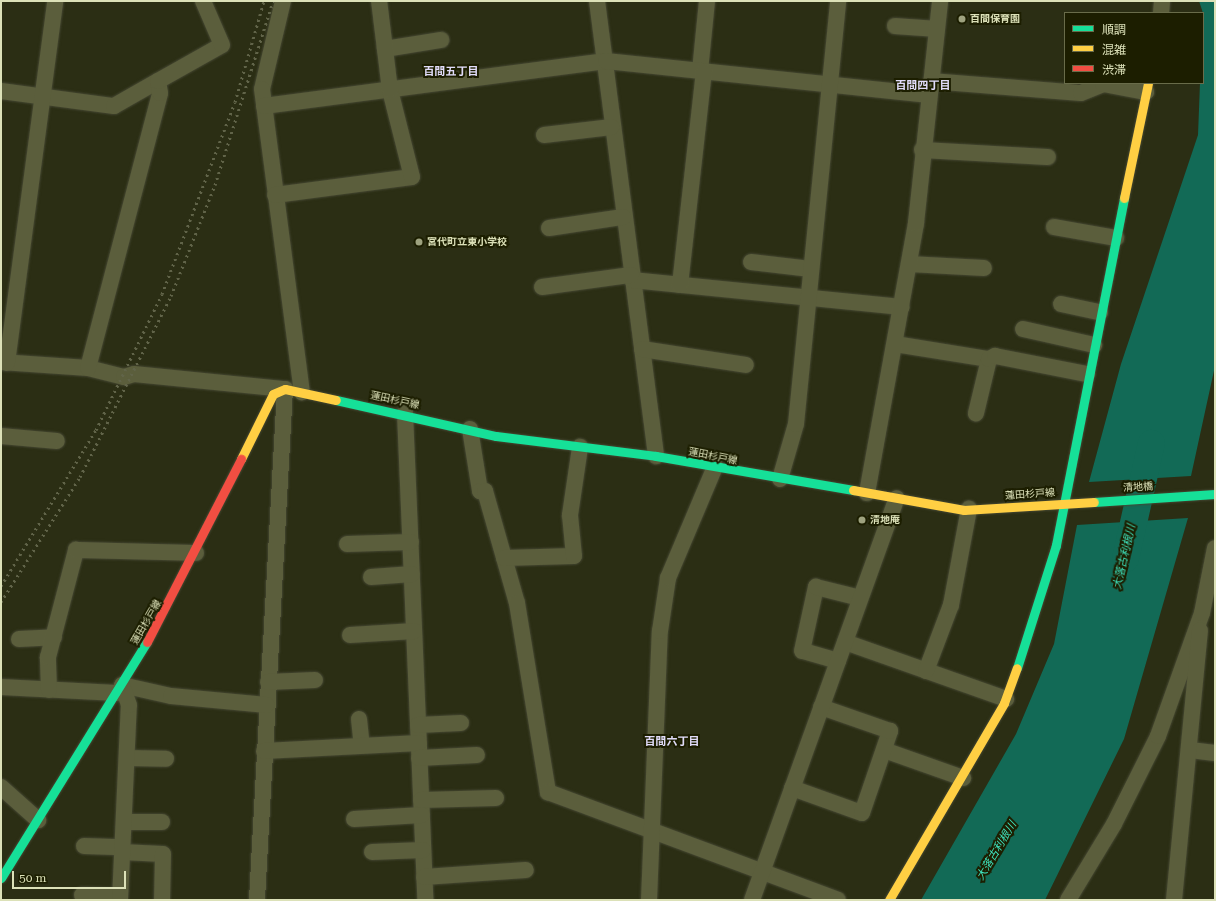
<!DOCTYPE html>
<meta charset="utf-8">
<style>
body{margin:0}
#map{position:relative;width:1216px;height:901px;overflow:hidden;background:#2b2e14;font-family:"Roboto Serif","Noto Sans JP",serif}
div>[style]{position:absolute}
.water>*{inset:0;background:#126a56}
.river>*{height:27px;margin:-13.5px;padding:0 13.5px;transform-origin:13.5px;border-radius:13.5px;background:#126a56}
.roads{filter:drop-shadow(0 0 1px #454732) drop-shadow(0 0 1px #454732)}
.street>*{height:16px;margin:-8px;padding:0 8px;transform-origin:8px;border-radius:8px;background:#5b5e3c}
.fast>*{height:9px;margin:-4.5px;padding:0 4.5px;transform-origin:4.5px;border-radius:4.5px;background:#16e098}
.slow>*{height:9px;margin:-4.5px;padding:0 4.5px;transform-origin:4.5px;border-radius:4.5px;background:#ffcf43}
.jam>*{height:9px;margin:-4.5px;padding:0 4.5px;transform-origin:4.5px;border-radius:4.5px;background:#f24e42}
.rail>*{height:3px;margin-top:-1.5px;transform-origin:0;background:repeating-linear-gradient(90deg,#616449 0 2px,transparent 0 6px)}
.dots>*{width:11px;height:11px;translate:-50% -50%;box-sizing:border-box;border:2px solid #1c1e00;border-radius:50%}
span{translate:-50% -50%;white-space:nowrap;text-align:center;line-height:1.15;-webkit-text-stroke:4px #1c1e00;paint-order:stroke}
.poi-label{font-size:10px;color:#dce1b8;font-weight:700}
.left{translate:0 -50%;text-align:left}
.street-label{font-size:10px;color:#dce1b8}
.neighbourhood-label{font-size:11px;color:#e1dcf9;font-weight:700}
.water-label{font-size:11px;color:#3ee2bd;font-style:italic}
.frame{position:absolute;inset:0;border:2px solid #dce1b8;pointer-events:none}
.legend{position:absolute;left:1064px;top:12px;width:140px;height:72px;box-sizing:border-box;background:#1c1e00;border:1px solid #696c4a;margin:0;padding:5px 7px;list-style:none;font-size:12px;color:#dce1b8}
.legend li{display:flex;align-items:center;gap:8px;height:20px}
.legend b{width:20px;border:1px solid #696c4a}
.scale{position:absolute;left:12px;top:871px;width:114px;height:18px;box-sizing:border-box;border:2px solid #dce1b8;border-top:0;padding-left:5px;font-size:12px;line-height:14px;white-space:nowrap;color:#dce1b8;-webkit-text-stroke:3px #1c1e00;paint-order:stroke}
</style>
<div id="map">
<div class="water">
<div style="clip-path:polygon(1199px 1px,1215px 1px,1215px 366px,1191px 476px,1089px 482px,1121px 364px,1198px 135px,1200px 83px,1203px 83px,1203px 13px)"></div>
<div style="clip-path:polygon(1188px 518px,1124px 739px,1045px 900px,921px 900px,1016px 734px,1054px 644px,1077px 525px)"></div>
</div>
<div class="river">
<div style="left:1125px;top:558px;width:118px;rotate:-77.3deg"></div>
</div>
<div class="roads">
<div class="street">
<div style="left:283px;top:1px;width:90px;rotate:103.4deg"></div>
<div style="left:262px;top:89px;width:306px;rotate:82.5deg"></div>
<div style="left:597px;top:1px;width:459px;rotate:82.6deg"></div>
<div style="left:1161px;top:13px;width:12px;rotate:-85deg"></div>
<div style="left:895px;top:26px;width:42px;rotate:4.1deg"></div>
<div style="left:385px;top:49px;width:57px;rotate:-9.1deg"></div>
<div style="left:700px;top:71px;width:70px;rotate:-84.3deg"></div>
<div style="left:931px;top:81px;width:150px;rotate:4.6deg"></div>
<div style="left:1081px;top:93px;width:24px;rotate:-22deg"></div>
<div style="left:1103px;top:84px;width:44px;rotate:10.5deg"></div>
<div style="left:1px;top:91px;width:114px;rotate:7.6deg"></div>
<div style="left:114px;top:106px;width:51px;rotate:-29.6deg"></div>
<div style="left:264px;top:106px;width:345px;rotate:-7.5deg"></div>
<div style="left:606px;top:61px;width:325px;rotate:6deg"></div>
<div style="left:544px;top:135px;width:68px;rotate:-6.7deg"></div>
<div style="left:922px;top:150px;width:126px;rotate:3.2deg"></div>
<div style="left:275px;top:195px;width:138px;rotate:-7.5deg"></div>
<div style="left:412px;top:177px;width:90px;rotate:-104.2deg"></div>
<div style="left:390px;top:90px;width:90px;rotate:-97deg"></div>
<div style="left:1054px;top:227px;width:63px;rotate:10.1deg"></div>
<div style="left:549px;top:228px;width:75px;rotate:-8.5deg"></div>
<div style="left:751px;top:262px;width:60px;rotate:6.7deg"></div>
<div style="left:909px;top:264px;width:75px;rotate:3.1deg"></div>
<div style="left:632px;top:280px;width:271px;rotate:5.7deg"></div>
<div style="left:680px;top:285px;width:215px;rotate:-83.6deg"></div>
<div style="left:542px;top:287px;width:90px;rotate:-7.7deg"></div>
<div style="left:1061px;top:304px;width:40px;rotate:12deg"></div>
<div style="left:1023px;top:329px;width:73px;rotate:12.7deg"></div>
<div style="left:895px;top:344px;width:95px;rotate:9.1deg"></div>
<div style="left:989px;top:359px;width:56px;rotate:103.5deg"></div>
<div style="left:642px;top:349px;width:105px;rotate:8.7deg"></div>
<div style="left:989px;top:359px;width:7px;rotate:-27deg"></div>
<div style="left:995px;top:356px;width:94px;rotate:11.1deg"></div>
<div style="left:1px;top:362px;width:87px;rotate:3.9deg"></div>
<div style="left:88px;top:368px;width:37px;rotate:14deg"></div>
<div style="left:124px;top:377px;width:10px;rotate:-17deg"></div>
<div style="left:134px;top:374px;width:152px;rotate:5.7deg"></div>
<div style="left:285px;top:389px;width:512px;rotate:93.14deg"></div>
<div style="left:7px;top:363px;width:365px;rotate:-82.4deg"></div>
<div style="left:88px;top:368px;width:284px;rotate:-75.3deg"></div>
<div style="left:160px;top:93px;width:12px;rotate:-99deg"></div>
<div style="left:158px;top:81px;width:73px;rotate:-29.4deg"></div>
<div style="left:222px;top:45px;width:48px;rotate:-113.4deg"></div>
<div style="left:405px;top:413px;width:487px;rotate:87.6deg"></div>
<div style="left:470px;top:429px;width:63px;rotate:80.8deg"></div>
<div style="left:480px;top:491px;width:5px"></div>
<div style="left:485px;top:491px;width:116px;rotate:74.1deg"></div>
<div style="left:517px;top:603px;width:192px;rotate:80.7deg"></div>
<div style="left:548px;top:792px;width:309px;rotate:20.4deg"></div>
<div style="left:1px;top:436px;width:56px;rotate:5.1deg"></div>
<div style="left:780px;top:479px;width:57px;rotate:-73.8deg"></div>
<div style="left:796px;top:424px;width:425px;rotate:-84.3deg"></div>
<div style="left:867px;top:493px;width:274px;rotate:-79.7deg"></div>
<div style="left:916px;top:223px;width:223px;rotate:-83.8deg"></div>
<div style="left:347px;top:544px;width:64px;rotate:-1.8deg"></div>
<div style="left:504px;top:558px;width:70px;rotate:-1.6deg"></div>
<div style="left:574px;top:556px;width:41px;rotate:-95.6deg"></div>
<div style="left:570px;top:515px;width:69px;rotate:-81.6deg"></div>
<div style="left:371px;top:577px;width:41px;rotate:-4.2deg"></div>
<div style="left:350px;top:635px;width:64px;rotate:-3.6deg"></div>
<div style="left:19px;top:639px;width:35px;rotate:-3deg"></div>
<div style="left:845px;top:642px;width:171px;rotate:19.5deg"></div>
<div style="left:838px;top:661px;width:37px;rotate:-164deg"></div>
<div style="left:802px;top:651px;width:66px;rotate:-77.7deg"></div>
<div style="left:816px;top:587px;width:45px;rotate:14deg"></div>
<div style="left:926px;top:671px;width:71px;rotate:-69.3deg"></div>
<div style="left:951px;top:605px;width:98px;rotate:-79.4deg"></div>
<div style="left:268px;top:682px;width:47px;rotate:-2.4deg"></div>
<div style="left:122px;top:685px;width:50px;rotate:12.7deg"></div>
<div style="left:171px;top:696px;width:96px;rotate:5.4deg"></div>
<div style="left:1px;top:687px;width:116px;rotate:3deg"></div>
<div style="left:49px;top:690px;width:33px;rotate:-92deg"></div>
<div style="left:48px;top:657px;width:111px;rotate:-75.3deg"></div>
<div style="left:76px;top:550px;width:120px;rotate:1.4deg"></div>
<div style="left:359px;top:719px;width:27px;rotate:84deg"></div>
<div style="left:418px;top:725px;width:43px;rotate:-2.7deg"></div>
<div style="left:884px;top:750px;width:84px;rotate:19.5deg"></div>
<div style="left:1190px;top:750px;width:25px;rotate:7deg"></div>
<div style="left:264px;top:751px;width:155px;rotate:-3deg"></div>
<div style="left:127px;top:758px;width:39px;rotate:1deg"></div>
<div style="left:419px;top:758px;width:58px;rotate:-3deg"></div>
<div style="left:1px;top:787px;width:50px;rotate:41.7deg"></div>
<div style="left:792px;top:788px;width:74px;rotate:19.7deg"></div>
<div style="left:862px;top:813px;width:87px;rotate:-71.1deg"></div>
<div style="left:890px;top:731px;width:73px;rotate:-160.8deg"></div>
<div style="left:421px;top:800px;width:75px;rotate:-1.5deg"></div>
<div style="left:354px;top:819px;width:68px;rotate:-3.4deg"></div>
<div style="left:124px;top:822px;width:38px"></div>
<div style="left:84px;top:846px;width:38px;rotate:2deg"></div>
<div style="left:122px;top:852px;width:41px;rotate:2.8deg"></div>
<div style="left:163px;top:854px;width:46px;rotate:91.2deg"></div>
<div style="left:372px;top:852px;width:51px;rotate:-2.2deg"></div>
<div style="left:424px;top:877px;width:102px;rotate:-3.9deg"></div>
<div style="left:82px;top:895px;width:38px;rotate:2deg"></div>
<div style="left:120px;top:900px;width:195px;rotate:-87.4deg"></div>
<div style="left:129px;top:705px;width:21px;rotate:-109deg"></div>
<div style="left:649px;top:900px;width:269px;rotate:-87.7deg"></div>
<div style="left:660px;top:631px;width:54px;rotate:-81.4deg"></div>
<div style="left:668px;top:578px;width:121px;rotate:-67.1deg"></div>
<div style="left:752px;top:900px;width:427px;rotate:-70.2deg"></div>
<div style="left:1068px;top:900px;width:89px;rotate:-58.8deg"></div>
<div style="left:1114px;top:824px;width:98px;rotate:-63.4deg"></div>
<div style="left:1158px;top:736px;width:131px;rotate:-70.3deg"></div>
<div style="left:1202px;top:613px;width:66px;rotate:-78.7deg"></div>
<div style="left:1174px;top:900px;width:271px;rotate:-84.5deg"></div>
</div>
<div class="fast">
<div style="left:336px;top:400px;width:164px;rotate:12.7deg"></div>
<div style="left:496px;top:436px;width:161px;rotate:7.1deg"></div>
<div style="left:656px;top:456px;width:200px;rotate:9.8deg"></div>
<div style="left:1094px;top:502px;width:121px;rotate:-3.8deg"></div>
<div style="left:1017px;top:668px;width:129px;rotate:-72.4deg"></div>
<div style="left:1056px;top:545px;width:354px;rotate:-78.9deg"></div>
<div style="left:1px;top:878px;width:278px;rotate:-58.3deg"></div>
</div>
<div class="slow">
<div style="left:1124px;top:198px;width:117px;rotate:-78.2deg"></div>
<div style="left:241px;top:459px;width:72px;rotate:-63.8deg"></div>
<div style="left:273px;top:394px;width:13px;rotate:-23deg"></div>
<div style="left:285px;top:389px;width:52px;rotate:12.2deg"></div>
<div style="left:853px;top:490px;width:113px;rotate:10.2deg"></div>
<div style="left:964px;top:510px;width:130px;rotate:-3.5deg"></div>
<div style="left:889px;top:900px;width:228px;rotate:-59.7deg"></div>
<div style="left:1004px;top:703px;width:37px;rotate:-70deg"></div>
</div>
<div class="jam">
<div style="left:147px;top:642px;width:206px;rotate:-62.8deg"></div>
</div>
</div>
<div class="rail">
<div style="left:1px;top:586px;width:183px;rotate:-58.7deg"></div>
<div style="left:96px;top:430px;width:151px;rotate:-64.1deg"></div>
<div style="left:162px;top:294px;width:205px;rotate:-69.2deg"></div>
<div style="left:235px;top:102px;width:105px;rotate:-74deg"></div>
<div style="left:1px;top:602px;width:148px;rotate:-57.7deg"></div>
<div style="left:80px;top:477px;width:203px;rotate:-63.3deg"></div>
<div style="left:171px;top:296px;width:119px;rotate:-68.4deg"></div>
<div style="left:215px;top:185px;width:193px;rotate:-72.5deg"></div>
</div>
<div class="dots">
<div style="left:962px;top:19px;background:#9ea27f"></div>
<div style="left:419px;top:242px;background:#9ea27f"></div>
<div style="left:862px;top:520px;background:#9ea27f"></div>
</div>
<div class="poi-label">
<span class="left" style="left:970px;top:19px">百間保育園</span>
<span class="left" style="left:427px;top:242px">宮代町立東小学校</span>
<span class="left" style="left:870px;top:520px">清地庵</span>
</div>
<div class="street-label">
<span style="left:395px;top:400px;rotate:12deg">蓮田杉戸線</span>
<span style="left:713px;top:456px;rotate:11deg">蓮田杉戸線</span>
<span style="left:1138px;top:487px;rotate:-3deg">清地橋</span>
<span style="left:1030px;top:494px;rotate:-4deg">蓮田杉戸線</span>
<span style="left:146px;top:622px;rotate:-60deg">蓮田杉戸線</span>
</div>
<div class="neighbourhood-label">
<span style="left:451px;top:72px">百間五丁目</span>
<span style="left:923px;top:86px">百間四丁目</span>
<span style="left:672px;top:742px">百間六丁目</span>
</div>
<div class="water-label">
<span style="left:1125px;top:557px;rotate:-77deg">大落古利根川</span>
<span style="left:997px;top:851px;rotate:-59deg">大落古利根川</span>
</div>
<div class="frame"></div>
<ul class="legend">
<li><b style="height:5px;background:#16e098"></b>順調</li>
<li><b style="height:5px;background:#ffcf43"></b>混雑</li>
<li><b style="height:5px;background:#f24e42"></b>渋滞</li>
</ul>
<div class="scale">50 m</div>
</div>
